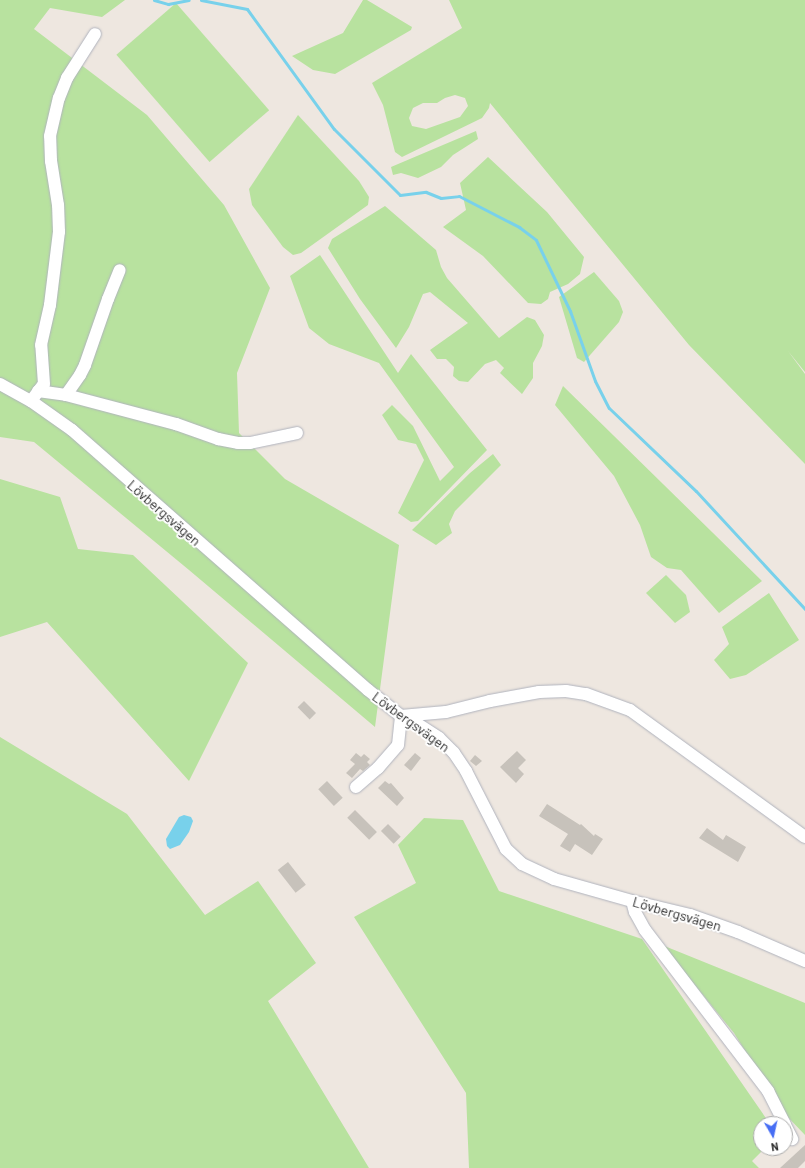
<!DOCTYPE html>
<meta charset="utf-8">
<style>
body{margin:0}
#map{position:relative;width:805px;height:1168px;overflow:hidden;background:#eee7e0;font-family:Barlow,sans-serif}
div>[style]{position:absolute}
.green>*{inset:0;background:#b8e29f;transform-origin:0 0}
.water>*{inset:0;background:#78d1eb}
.stream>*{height:3px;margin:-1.5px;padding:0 1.5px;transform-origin:1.5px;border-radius:1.5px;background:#78d1eb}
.building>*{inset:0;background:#c7c2bb;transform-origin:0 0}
.roads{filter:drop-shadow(0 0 1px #b0b3bd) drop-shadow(0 0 1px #b0b3bd)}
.minor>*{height:12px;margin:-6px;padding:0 6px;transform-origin:6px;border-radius:6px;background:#fff}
span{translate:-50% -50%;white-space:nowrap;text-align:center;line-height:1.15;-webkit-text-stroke:4px #fff;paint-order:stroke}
.street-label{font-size:14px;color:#2d2d2d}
.north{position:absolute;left:753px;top:1116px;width:40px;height:40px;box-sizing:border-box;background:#fff;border:1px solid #ababab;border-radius:50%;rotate:171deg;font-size:11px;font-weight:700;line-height:16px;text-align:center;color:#2d2d2d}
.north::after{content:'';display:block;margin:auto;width:14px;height:18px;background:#476ef4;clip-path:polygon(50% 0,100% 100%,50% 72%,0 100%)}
</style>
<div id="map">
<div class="green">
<div style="clip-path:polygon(0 0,125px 0,102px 17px,50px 8px,34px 29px,147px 115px,224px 205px,270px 288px,237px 373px,239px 433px,285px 479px,399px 545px,375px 727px,189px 570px,34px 442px,0 437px)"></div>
<div style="clip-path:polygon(363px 0,367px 0,412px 27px,411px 30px,335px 74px,313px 70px,292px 56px,343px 33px)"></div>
<div style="clip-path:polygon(evenodd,449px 0,805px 0,805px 372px,788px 351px,805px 374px,805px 464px,689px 345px,490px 103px,489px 108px,482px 118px,402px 157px,395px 152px,383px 105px,372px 83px,462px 28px,449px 0,455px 95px,465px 98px,468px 106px,460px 117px,426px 129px,412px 126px,409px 118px,413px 108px,423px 103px,437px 103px,445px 98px,455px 95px)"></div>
<div style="left:176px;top:3px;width:142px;height:79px;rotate:49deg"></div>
<div style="clip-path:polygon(298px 115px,359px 181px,369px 197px,368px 205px,301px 253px,293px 255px,283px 247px,252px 205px,249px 189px)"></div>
<div style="clip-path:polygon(476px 131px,478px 139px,453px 155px,441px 167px,418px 178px,401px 173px,393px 175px,391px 167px)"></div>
<div style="clip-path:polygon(488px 157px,547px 212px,584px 257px,580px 274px,568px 284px,550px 292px,548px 299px,541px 304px,528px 303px,483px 256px,443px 227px,466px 210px,460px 183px)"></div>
<div style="clip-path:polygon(385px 206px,436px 250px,441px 267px,447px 278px,499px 338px,527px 317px,535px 320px,544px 335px,542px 346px,533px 363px,533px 378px,522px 394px,500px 373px,504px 368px,496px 360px,485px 364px,468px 382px,459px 381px,453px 376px,454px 367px,446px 359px,437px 359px,430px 350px,468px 323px,430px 292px,423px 294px,409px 327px,396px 348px,360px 299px,328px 248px,332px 239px)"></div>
<div style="clip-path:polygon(320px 255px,398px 373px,411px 354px,487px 450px,418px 521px,411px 522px,398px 513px,424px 460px,416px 444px,398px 440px,382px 415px,392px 405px,413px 426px,440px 481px,454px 467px,379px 363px,329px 344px,309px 328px,290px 276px)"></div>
<div style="clip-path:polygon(594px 272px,619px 301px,623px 312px,619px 322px,584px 362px,577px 358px,559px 297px)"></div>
<div style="clip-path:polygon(563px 386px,762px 581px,719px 613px,681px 570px,667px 568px,651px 557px,640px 525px,614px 476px,555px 405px)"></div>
<div style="clip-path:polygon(493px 454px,501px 465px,455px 511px,449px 524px,452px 533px,436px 545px,412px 530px,470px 473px)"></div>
<div style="clip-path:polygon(0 479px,60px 497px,78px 549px,133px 555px,248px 663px,189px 781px,47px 622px,0 637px)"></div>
<div style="clip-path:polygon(666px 575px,686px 595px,690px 612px,675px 623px,646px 593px)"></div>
<div style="clip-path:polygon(769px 593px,799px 640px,746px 675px,730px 679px,714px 660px,729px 644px,722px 627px)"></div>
<div style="clip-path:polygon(0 737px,127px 814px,205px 915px,258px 881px,316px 963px,268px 1001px,369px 1168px,0 1168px)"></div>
<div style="clip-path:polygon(424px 818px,463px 820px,499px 891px,642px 939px,770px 1124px,761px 1124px,761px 1148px,765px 1148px,752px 1161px,759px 1168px,469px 1168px,466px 1093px,354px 917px,416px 883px,398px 845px)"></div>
<div style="clip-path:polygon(662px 945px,805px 1003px,805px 1135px,783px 1112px,734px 1033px)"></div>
</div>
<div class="water">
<div style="clip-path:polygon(184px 815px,191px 817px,193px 821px,189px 832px,180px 845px,170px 849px,167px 846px,166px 839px,179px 817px)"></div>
</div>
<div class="stream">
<div style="left:154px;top:0;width:15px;rotate:16deg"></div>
<div style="left:168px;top:4px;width:21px;rotate:-11deg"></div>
<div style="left:201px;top:0;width:47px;rotate:11.1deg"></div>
<div style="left:247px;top:9px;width:148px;rotate:54.1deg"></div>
<div style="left:334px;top:129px;width:93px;rotate:45deg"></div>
<div style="left:400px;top:195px;width:26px;rotate:-7deg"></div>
<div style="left:426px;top:192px;width:16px;rotate:22deg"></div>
<div style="left:441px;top:198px;width:18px;rotate:-6deg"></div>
<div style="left:459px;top:196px;width:68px;rotate:27.3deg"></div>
<div style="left:519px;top:227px;width:21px;rotate:37deg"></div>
<div style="left:536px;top:240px;width:79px;rotate:64.4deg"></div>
<div style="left:570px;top:311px;width:74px;rotate:70.3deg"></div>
<div style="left:595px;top:381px;width:30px;rotate:63deg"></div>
<div style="left:609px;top:408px;width:120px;rotate:43.7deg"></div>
<div style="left:696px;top:491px;width:161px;rotate:47.3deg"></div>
</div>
<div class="building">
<div style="left:304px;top:701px;width:17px;height:9px;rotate:45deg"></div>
<div style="clip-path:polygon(517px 751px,526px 760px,518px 768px,524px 774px,516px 783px,500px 767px)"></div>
<div style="clip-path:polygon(356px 753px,361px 757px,364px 754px,370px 759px,367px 762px,370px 765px,363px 771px,360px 769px,352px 778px,346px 773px,355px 764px,350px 760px)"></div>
<div style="clip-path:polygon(415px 753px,421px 758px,411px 771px,404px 765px)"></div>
<div style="clip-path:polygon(475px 755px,482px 761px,476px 766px,470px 761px)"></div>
<div style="left:327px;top:781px;width:23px;height:12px;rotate:47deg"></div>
<div style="clip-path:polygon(385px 781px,389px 784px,391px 783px,404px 798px,397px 806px,378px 788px)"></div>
<div style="clip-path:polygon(547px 804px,580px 825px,581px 824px,594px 836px,595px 834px,603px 839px,592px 855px,575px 844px,570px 852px,560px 846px,568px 834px,539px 816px)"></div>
<div style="left:355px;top:810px;width:31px;height:11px;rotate:45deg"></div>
<div style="left:388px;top:824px;width:18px;height:10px;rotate:45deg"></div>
<div style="clip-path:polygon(707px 828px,723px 840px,726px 835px,746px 847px,738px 862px,699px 838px)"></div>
<div style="left:288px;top:862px;width:29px;height:13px;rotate:52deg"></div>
<div style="clip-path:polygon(805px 1145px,805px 1161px,798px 1168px,780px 1168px)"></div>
</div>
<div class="roads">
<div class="minor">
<div style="left:0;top:384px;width:35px;rotate:29deg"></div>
<div style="left:31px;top:401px;width:50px;rotate:35.3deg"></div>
<div style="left:72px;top:430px;width:394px;rotate:41.3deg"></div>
<div style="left:368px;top:690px;width:42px;rotate:38.2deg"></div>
<div style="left:401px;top:716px;width:13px;rotate:23deg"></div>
<div style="left:413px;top:721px;width:31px;rotate:33deg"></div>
<div style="left:439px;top:738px;width:21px;rotate:45deg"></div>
<div style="left:454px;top:753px;width:22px;rotate:56deg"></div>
<div style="left:466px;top:771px;width:88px;rotate:62.9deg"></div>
<div style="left:506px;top:849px;width:22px;rotate:43deg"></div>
<div style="left:522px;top:864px;width:35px;rotate:25deg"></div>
<div style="left:554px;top:879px;width:81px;rotate:15.8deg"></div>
<div style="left:632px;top:901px;width:60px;rotate:13.6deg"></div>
<div style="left:690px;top:915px;width:51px;rotate:19.5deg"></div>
<div style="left:738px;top:932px;width:73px;rotate:23.4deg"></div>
<div style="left:38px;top:391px;width:28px;rotate:8deg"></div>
<div style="left:66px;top:395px;width:114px;rotate:14.8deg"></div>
<div style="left:176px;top:424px;width:45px;rotate:19.7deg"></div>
<div style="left:218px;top:439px;width:20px;rotate:11deg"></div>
<div style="left:238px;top:443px;width:12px"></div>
<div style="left:250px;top:443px;width:48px;rotate:-12deg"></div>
<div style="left:66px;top:395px;width:24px;rotate:-55deg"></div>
<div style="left:80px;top:375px;width:11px;rotate:-63deg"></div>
<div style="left:85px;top:365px;width:70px;rotate:-70.8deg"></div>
<div style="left:108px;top:299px;width:31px;rotate:-68deg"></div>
<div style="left:31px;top:401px;width:21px;rotate:-53deg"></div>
<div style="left:44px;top:384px;width:39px;rotate:-94deg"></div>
<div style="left:41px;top:345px;width:41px;rotate:-77.3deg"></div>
<div style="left:50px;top:305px;width:74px;rotate:-83deg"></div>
<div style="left:59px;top:232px;width:27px;rotate:-92deg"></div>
<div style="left:58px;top:205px;width:45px;rotate:-99deg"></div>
<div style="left:51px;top:161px;width:25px;rotate:-92deg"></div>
<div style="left:50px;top:136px;width:39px;rotate:-77deg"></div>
<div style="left:59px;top:98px;width:22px;rotate:-68deg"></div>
<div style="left:67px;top:78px;width:52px;rotate:-57.5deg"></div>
<div style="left:356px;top:787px;width:29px;rotate:-41deg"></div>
<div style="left:378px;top:768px;width:30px;rotate:-49deg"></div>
<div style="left:398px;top:745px;width:29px;rotate:-84deg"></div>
<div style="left:401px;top:716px;width:45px;rotate:-5.1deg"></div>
<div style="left:446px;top:712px;width:45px;rotate:-14deg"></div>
<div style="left:490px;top:701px;width:50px;rotate:-10.4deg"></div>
<div style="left:539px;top:692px;width:27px;rotate:-2deg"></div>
<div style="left:566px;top:691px;width:20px;rotate:9deg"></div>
<div style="left:586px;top:694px;width:47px;rotate:20deg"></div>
<div style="left:630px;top:710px;width:216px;rotate:36deg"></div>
<div style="left:632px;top:901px;width:11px;rotate:75deg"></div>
<div style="left:635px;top:912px;width:21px;rotate:61deg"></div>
<div style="left:645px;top:930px;width:203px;rotate:52.6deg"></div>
<div style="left:768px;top:1091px;width:37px;rotate:63deg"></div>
<div style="left:785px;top:1125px;width:16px;rotate:63deg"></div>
</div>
</div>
<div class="street-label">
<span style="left:164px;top:513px;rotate:41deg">Lövbergsvägen</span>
<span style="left:411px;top:722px;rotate:36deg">Lövbergsvägen</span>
<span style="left:677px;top:914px;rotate:16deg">Lövbergsvägen</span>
</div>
<div class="north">N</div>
</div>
